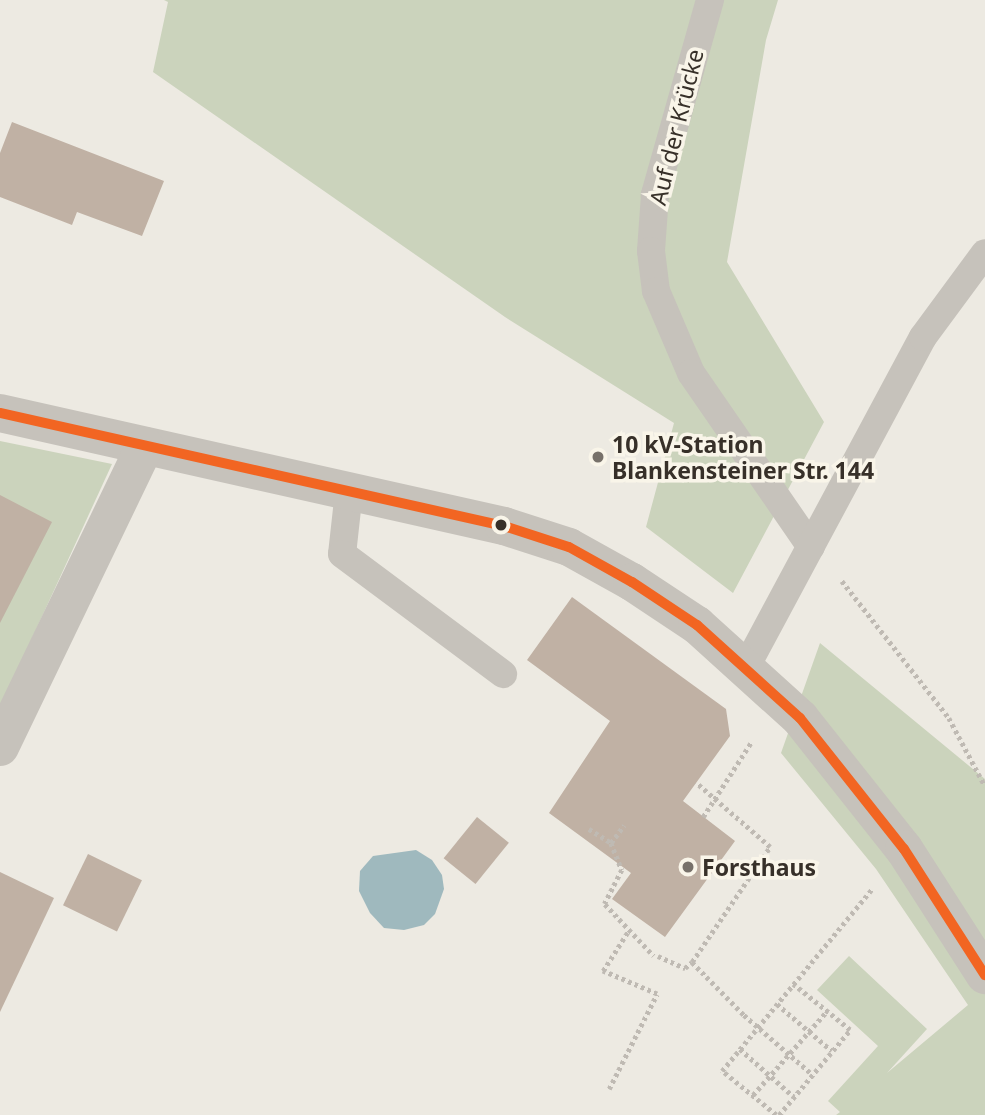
<!DOCTYPE html>
<meta charset="utf-8">
<style>
body{margin:0}
#map{position:relative;width:985px;height:1115px;overflow:hidden;background:#edeae2;font-family:"Noto Sans",sans-serif}
div>[style]{position:absolute}
.green>*{inset:0;background:#cbd3bc}
.water>*{inset:0;background:#9fb9be}
.building>*{inset:0;background:#c0b1a4;transform-origin:0 0}
.path>*{height:4.5px;margin-top:-2.25px;transform-origin:0;background:repeating-linear-gradient(90deg,#bfbab3 0 3.5px,transparent 0 7px)}
.lane>*{height:28px;margin:-14px;padding:0 14px;transform-origin:14px;border-radius:14px;background:#c6c2bb}
.street>*{height:38px;margin:-19px;padding:0 19px;transform-origin:19px;border-radius:19px;background:#c6c2bb}
.bus-1>*{height:10px;margin:-5px;padding:0 5px;transform-origin:5px;border-radius:5px;background:#f26522}
.dots>*{width:19px;height:19px;translate:-50% -50%;box-sizing:border-box;border:4px solid #f9f5e9;border-radius:50%}
span{translate:-50% -50%;white-space:nowrap;text-align:center;line-height:1.15;-webkit-text-stroke:7px #f9f5e9;paint-order:stroke}
.street-label{font-size:23px;color:#373029}
.poi-label{font-size:23px;color:#373029;font-weight:700}
.left{translate:0 -50%;text-align:left}
</style>
<div id="map">
<div class="green">
<div style="clip-path:polygon(164px 0,778px 0,766px 40px,727px 262px,824px 422px,733px 593px,646px 527px,674px 423px,505px 317px,153px 72px,168px 2px)"></div>
<div style="clip-path:polygon(0 441px,112px 464px,0 708px)"></div>
<div style="clip-path:polygon(820px 643px,985px 779px,985px 1115px,836px 1115px,840px 1112px,828px 1101px,878px 1046px,817px 990px,849px 956px,927px 1029px,887px 1073px,968px 1005px,876px 869px,781px 753px)"></div>
</div>
<div class="water">
<div style="clip-path:polygon(416px 850px,432px 860px,442px 875px,444px 889px,435px 914px,424px 925px,404px 930px,384px 928px,370px 913px,359px 891px,360px 871px,373px 856px)"></div>
</div>
<div class="building">
<div style="clip-path:polygon(12px 122px,164px 181px,142px 236px,77px 212px,72px 225px,0 197px,0 153px)"></div>
<div style="clip-path:polygon(0 495px,52px 522px,0 623px)"></div>
<div style="clip-path:polygon(572px 597px,726px 709px,730px 736px,683px 801px,735px 841px,665px 937px,612px 899px,631px 873px,549px 813px,610px 721px,527px 660px)"></div>
<div style="left:477px;top:817px;width:41px;height:53px;rotate:39deg"></div>
<div style="left:88px;top:854px;width:60px;height:57px;rotate:26deg"></div>
<div style="clip-path:polygon(0 872px,54px 898px,0 1012px)"></div>
</div>
<div class="path">
<div style="left:842px;top:581px;width:174px;rotate:52deg"></div>
<div style="left:949px;top:718px;width:77px;rotate:62.1deg"></div>
<div style="left:703px;top:817px;width:90px;rotate:-57.2deg"></div>
<div style="left:589px;top:829px;width:26px;rotate:32deg"></div>
<div style="left:611px;top:843px;width:29px;rotate:68deg"></div>
<div style="left:622px;top:870px;width:38px;rotate:117deg"></div>
<div style="left:605px;top:904px;width:71px;rotate:46.7deg"></div>
<div style="left:611px;top:843px;width:22px;rotate:-54deg"></div>
<div style="left:658px;top:956px;width:30px;rotate:24deg"></div>
<div style="left:685px;top:968px;width:9px;rotate:-41deg"></div>
<div style="left:692px;top:962px;width:139px;rotate:-55.9deg"></div>
<div style="left:770px;top:847px;width:98px;rotate:-139.1deg"></div>
<div style="left:692px;top:962px;width:74px;rotate:45.5deg"></div>
<div style="left:744px;top:1015px;width:91px;rotate:41deg"></div>
<div style="left:777px;top:1004px;width:72px;rotate:40.5deg"></div>
<div style="left:740px;top:1049px;width:72px;rotate:41.6deg"></div>
<div style="left:609px;top:1089px;width:106px;rotate:-63.2deg"></div>
<div style="left:657px;top:994px;width:59px;rotate:-156.9deg"></div>
<div style="left:603px;top:971px;width:49px;rotate:-57.6deg"></div>
<div style="left:753px;top:1095px;width:112px;rotate:-48.6deg"></div>
<div style="left:776px;top:1115px;width:70px;rotate:-140.8deg"></div>
<div style="left:722px;top:1071px;width:237px;rotate:-50.5deg"></div>
<div style="left:779px;top:1115px;width:111px;rotate:-50.1deg"></div>
<div style="left:850px;top:1030px;width:73px;rotate:-141.1deg"></div>
</div>
<div class="lane">
<div style="left:710px;top:0;width:203px;rotate:105.8deg"></div>
<div style="left:655px;top:195px;width:56px;rotate:94.1deg"></div>
<div style="left:651px;top:251px;width:40px;rotate:82.9deg"></div>
<div style="left:656px;top:291px;width:89px;rotate:66.9deg"></div>
<div style="left:691px;top:373px;width:211px;rotate:55.4deg"></div>
<div style="left:349px;top:491px;width:63px;rotate:96.3deg"></div>
<div style="left:342px;top:554px;width:201px;rotate:36.7deg"></div>
<div style="left:746px;top:667px;width:374px;rotate:-61.8deg"></div>
<div style="left:923px;top:337px;width:104px;rotate:-53.6deg"></div>
</div>
<div class="street">
<div style="left:0;top:413px;width:517px;rotate:12.64deg"></div>
<div style="left:504px;top:526px;width:68px;rotate:17.9deg"></div>
<div style="left:569px;top:547px;width:72px;rotate:29.1deg"></div>
<div style="left:632px;top:582px;width:78px;rotate:33.5deg"></div>
<div style="left:697px;top:625px;width:139px;rotate:42.1deg"></div>
<div style="left:800px;top:718px;width:167px;rotate:51.6deg"></div>
<div style="left:904px;top:849px;width:150px;rotate:57.3deg"></div>
<div style="left:0;top:747px;width:334px;rotate:-64.3deg"></div>
</div>
<div class="bus-1">
<div style="left:0;top:413px;width:517px;rotate:12.64deg"></div>
<div style="left:504px;top:526px;width:68px;rotate:17.9deg"></div>
<div style="left:569px;top:547px;width:72px;rotate:29.1deg"></div>
<div style="left:632px;top:582px;width:78px;rotate:33.5deg"></div>
<div style="left:697px;top:625px;width:139px;rotate:42.1deg"></div>
<div style="left:800px;top:718px;width:167px;rotate:51.6deg"></div>
<div style="left:904px;top:849px;width:150px;rotate:57.3deg"></div>
</div>
<div class="dots">
<div style="left:598px;top:457px;background:#77716a"></div>
<div style="left:501px;top:525px;background:#373029"></div>
<div style="left:688px;top:867px;background:#77716a"></div>
</div>
<div class="street-label">
<span style="left:676px;top:127px;rotate:-76deg">Auf der Krücke</span>
</div>
<div class="poi-label">
<span class="left" style="left:612px;top:457px">10 kV-Station<br>Blankensteiner Str. 144</span>
<span class="left" style="left:702px;top:867px">Forsthaus</span>
</div>
</div>
